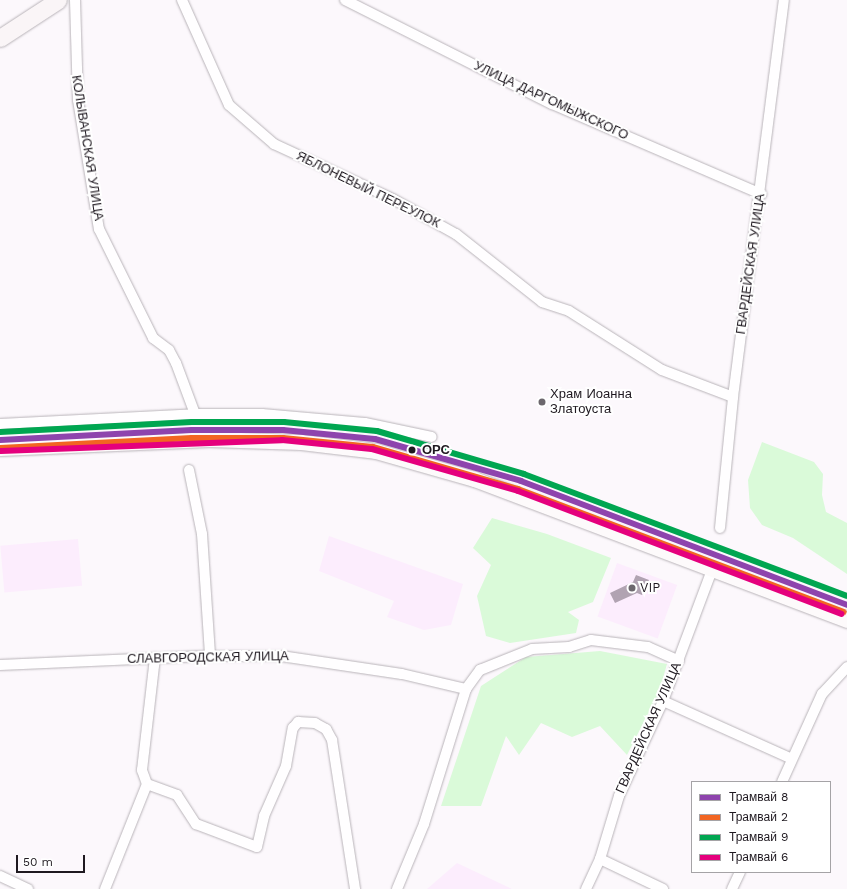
<!DOCTYPE html>
<meta charset="utf-8">
<style>
body{margin:0}
#map{position:relative;width:847px;height:889px;overflow:hidden;background:#fcf8fc;font-family:"Work Sans",sans-serif}
div>[style]{position:absolute}
.built>*{inset:0;background:#fcedfd;transform-origin:0 0}
.green>*{inset:0;background:#dafad9}
.building>*{inset:0;background:#b1a3b2}
.roads{filter:drop-shadow(0 0 1px #b9b4b9) drop-shadow(0 0 1px #b9b4b9)}
.street>*{height:10px;margin:-5px;padding:0 5px;transform-origin:5px;border-radius:5px;background:#fffeff}
.secondary>*{height:15px;margin:-7.5px;padding:0 7.5px;transform-origin:7.5px;border-radius:7.5px;background:#fdfafb}
.primary>*{height:17px;margin:-8.5px;padding:0 8.5px;transform-origin:8.5px;border-radius:8.5px;background:#faf5f7}
.tram-1>*{height:6px;margin:-3px;padding:0 3px;transform-origin:3px;border-radius:3px;background:#8e44ad}
.tram-2>*{height:6px;margin:-3px;padding:0 3px;transform-origin:3px;border-radius:3px;background:#f26522}
.tram-3>*{height:6px;margin:-3px;padding:0 3px;transform-origin:3px;border-radius:3px;background:#00a651}
.tram-4>*{height:6px;margin:-3px;padding:0 3px;transform-origin:3px;border-radius:3px;background:#e5007d}
.dots>*{width:11px;height:11px;translate:-50% -50%;box-sizing:border-box;border:2px solid #fff;border-radius:50%}
span{translate:-50% -50%;white-space:nowrap;text-align:center;line-height:1.15;-webkit-text-stroke:4px #fff;paint-order:stroke}
.street-label{font-size:13px;color:#1f1920}
.poi-label{font-size:13px;color:#1f1920}
.left{translate:0 -50%;text-align:left}
.stop-label{font-size:13px;color:#1f1920;font-weight:700}
.legend{position:absolute;left:691px;top:781px;width:140px;height:92px;box-sizing:border-box;background:#fff;border:1px solid #a5a3a6;margin:0;padding:5px 7px;list-style:none;font-size:12px;color:#1f1920}
.legend li{display:flex;align-items:center;gap:8px;height:20px}
.legend b{width:20px;border:1px solid #a5a3a6}
.scale{position:absolute;left:16px;top:855px;width:69px;height:18px;box-sizing:border-box;border:2px solid #1f1920;border-top:0;padding-left:5px;font-size:12px;line-height:14px;white-space:nowrap;color:#1f1920;-webkit-text-stroke:3px #fff;paint-order:stroke}
</style>
<div id="map">
<div class="built">
<div style="clip-path:polygon(329px 536px,463px 584px,451px 625px,424px 630px,387px 617px,394px 601px,319px 571px)"></div>
<div style="left:78px;top:539px;width:47px;height:78px;rotate:85deg"></div>
<div style="left:617px;top:563px;width:64px;height:57px;rotate:20deg"></div>
<div style="clip-path:polygon(457px 863px,512px 889px,427px 889px)"></div>
</div>
<div class="green">
<div style="clip-path:polygon(762px 442px,814px 462px,823px 474px,822px 495px,826px 512px,847px 523px,847px 574px,793px 538px,762px 525px,750px 508px,748px 480px)"></div>
<div style="clip-path:polygon(492px 518px,547px 534px,611px 558px,593px 602px,568px 612px,579px 620px,576px 633px,510px 643px,486px 636px,477px 596px,491px 565px,473px 548px)"></div>
<div style="clip-path:polygon(600px 651px,667px 664px,659px 692px,627px 755px,600px 726px,572px 737px,541px 723px,519px 755px,506px 736px,481px 806px,441px 806px,481px 686px,526px 657px)"></div>
</div>
<div class="building">
<div style="clip-path:polygon(636px 575px,649px 580px,642px 595px,637px 593px,615px 603px,610px 593px,633px 582px)"></div>
</div>
<div class="roads">
<div class="street">
<div style="left:75px;top:0;width:100px;rotate:88.3deg"></div>
<div style="left:78px;top:100px;width:131px;rotate:80.8deg"></div>
<div style="left:99px;top:229px;width:122px;rotate:63.6deg"></div>
<div style="left:153px;top:338px;width:20px;rotate:37deg"></div>
<div style="left:169px;top:350px;width:15px;rotate:62deg"></div>
<div style="left:176px;top:363px;width:54px;rotate:69.6deg"></div>
<div style="left:182px;top:0;width:115px;rotate:65.9deg"></div>
<div style="left:229px;top:105px;width:60px;rotate:40.9deg"></div>
<div style="left:274px;top:144px;width:131px;rotate:24.8deg"></div>
<div style="left:393px;top:199px;width:72px;rotate:29.1deg"></div>
<div style="left:456px;top:234px;width:110px;rotate:38.3deg"></div>
<div style="left:542px;top:302px;width:28px;rotate:18deg"></div>
<div style="left:569px;top:311px;width:110px;rotate:32.4deg"></div>
<div style="left:662px;top:370px;width:76px;rotate:20.8deg"></div>
<div style="left:345px;top:0;width:232px;rotate:26.7deg"></div>
<div style="left:552px;top:104px;width:228px;rotate:23.3deg"></div>
<div style="left:0;top:424px;width:195px;rotate:-2.9deg"></div>
<div style="left:195px;top:414px;width:67px"></div>
<div style="left:262px;top:414px;width:103px;rotate:5deg"></div>
<div style="left:365px;top:423px;width:68px;rotate:11.8deg"></div>
<div style="left:189px;top:470px;width:65px;rotate:78.5deg"></div>
<div style="left:202px;top:534px;width:122px;rotate:86.2deg"></div>
<div style="left:720px;top:528px;width:132px;rotate:-84.3deg"></div>
<div style="left:733px;top:397px;width:400px;rotate:-82.7deg"></div>
<div style="left:0;top:665px;width:210px;rotate:-2.5deg"></div>
<div style="left:210px;top:656px;width:71px"></div>
<div style="left:281px;top:656px;width:122px;rotate:8.5deg"></div>
<div style="left:402px;top:674px;width:66px;rotate:13.2deg"></div>
<div style="left:663px;top:701px;width:141px;rotate:24.2deg"></div>
<div style="left:782px;top:782px;width:97px;rotate:-65.6deg"></div>
<div style="left:822px;top:694px;width:37px;rotate:-47deg"></div>
<div style="left:147px;top:784px;width:32px;rotate:20deg"></div>
<div style="left:177px;top:795px;width:35px;rotate:57deg"></div>
<div style="left:196px;top:824px;width:65px;rotate:20.7deg"></div>
<div style="left:257px;top:847px;width:32px;rotate:-77deg"></div>
<div style="left:264px;top:816px;width:55px;rotate:-66.3deg"></div>
<div style="left:286px;top:766px;width:39px;rotate:-80deg"></div>
<div style="left:293px;top:728px;width:8px;rotate:-50deg"></div>
<div style="left:298px;top:722px;width:17px;rotate:3deg"></div>
<div style="left:315px;top:723px;width:13px;rotate:29deg"></div>
<div style="left:326px;top:729px;width:13px;rotate:61deg"></div>
<div style="left:332px;top:740px;width:151px;rotate:81.2deg"></div>
<div style="left:600px;top:859px;width:70px;rotate:25.5deg"></div>
<div style="left:0;top:876px;width:31px;rotate:25deg"></div>
<div style="left:105px;top:889px;width:113px;rotate:-68.2deg"></div>
<div style="left:147px;top:784px;width:15px;rotate:-110deg"></div>
<div style="left:142px;top:770px;width:113px;rotate:-83.4deg"></div>
<div style="left:397px;top:889px;width:70px;rotate:-67.4deg"></div>
<div style="left:424px;top:824px;width:141px;rotate:-72.7deg"></div>
<div style="left:466px;top:689px;width:24px;rotate:-54deg"></div>
<div style="left:480px;top:670px;width:56px;rotate:-22deg"></div>
<div style="left:532px;top:649px;width:37px;rotate:-3deg"></div>
<div style="left:569px;top:647px;width:23px;rotate:-18deg"></div>
<div style="left:591px;top:640px;width:57px;rotate:7deg"></div>
<div style="left:648px;top:647px;width:34px;rotate:24deg"></div>
<div style="left:586px;top:889px;width:33px;rotate:-65deg"></div>
<div style="left:600px;top:859px;width:66px;rotate:-73.2deg"></div>
<div style="left:619px;top:796px;width:105px;rotate:-65.1deg"></div>
<div style="left:663px;top:701px;width:143px;rotate:-69.5deg"></div>
<div style="left:732px;top:889px;width:19px;rotate:-65deg"></div>
</div>
<div class="secondary">
<div style="left:0;top:448px;width:209px;rotate:-2.5deg"></div>
<div style="left:209px;top:439px;width:92px;rotate:1.9deg"></div>
<div style="left:301px;top:442px;width:76px;rotate:6.8deg"></div>
<div style="left:376px;top:451px;width:102px;rotate:15.9deg"></div>
<div style="left:474px;top:479px;width:399px;rotate:20.7deg"></div>
</div>
<div class="primary">
<div style="left:0;top:38px;width:69px;rotate:-33.2deg"></div>
</div>
</div>
<div class="tram-1">
<div style="left:0;top:440px;width:192px;rotate:-3deg"></div>
<div style="left:192px;top:430px;width:91px"></div>
<div style="left:283px;top:430px;width:92px;rotate:5.6deg"></div>
<div style="left:375px;top:439px;width:152px;rotate:16deg"></div>
<div style="left:521px;top:481px;width:349px;rotate:20.8deg"></div>
</div>
<div class="tram-2">
<div style="left:0;top:448px;width:192px;rotate:-3deg"></div>
<div style="left:192px;top:438px;width:91px"></div>
<div style="left:283px;top:438px;width:90px;rotate:5.7deg"></div>
<div style="left:373px;top:447px;width:151px;rotate:16.2deg"></div>
<div style="left:518px;top:489px;width:348px;rotate:20.7deg"></div>
</div>
<div class="tram-3">
<div style="left:0;top:432px;width:192px;rotate:-3deg"></div>
<div style="left:192px;top:422px;width:92px"></div>
<div style="left:284px;top:422px;width:93px;rotate:5.5deg"></div>
<div style="left:377px;top:431px;width:153px;rotate:16.3deg"></div>
<div style="left:524px;top:474px;width:345px;rotate:20.7deg"></div>
</div>
<div class="tram-4">
<div style="left:1px;top:451px;width:281px;rotate:-2.2deg"></div>
<div style="left:282px;top:440px;width:90px;rotate:5.7deg"></div>
<div style="left:372px;top:449px;width:152px;rotate:16deg"></div>
<div style="left:518px;top:491px;width:346px;rotate:20.8deg"></div>
</div>
<div class="dots">
<div style="left:542px;top:402px;background:#6c676d"></div>
<div style="left:412px;top:450px;background:#1f1920"></div>
<div style="left:632px;top:588px;background:#6c676d"></div>
</div>
<div class="street-label">
<span style="left:551px;top:101px;rotate:25deg">УЛИЦА ДАРГОМЫЖСКОГО</span>
<span style="left:87px;top:148px;rotate:81deg">КОЛЫВАНСКАЯ УЛИЦА</span>
<span style="left:368px;top:190px;rotate:26deg">ЯБЛОНЕВЫЙ ПЕРЕУЛОК</span>
<span style="left:751px;top:264px;rotate:-82deg">ГВАРДЕЙСКАЯ УЛИЦА</span>
<span style="left:208px;top:658px;rotate:-1deg">СЛАВГОРОДСКАЯ УЛИЦА</span>
<span style="left:649px;top:728px;rotate:-66deg">ГВАРДЕЙСКАЯ УЛИЦА</span>
</div>
<div class="poi-label">
<span class="left" style="left:550px;top:402px">Храм Иоанна<br>Златоуста</span>
<span class="left" style="left:640px;top:588px">VIP</span>
</div>
<div class="stop-label">
<span class="left" style="left:422px;top:450px">ОРС</span>
</div>
<ul class="legend">
<li><b style="height:5px;background:#8e44ad"></b>Трамвай 8</li>
<li><b style="height:5px;background:#f26522"></b>Трамвай 2</li>
<li><b style="height:5px;background:#00a651"></b>Трамвай 9</li>
<li><b style="height:5px;background:#e5007d"></b>Трамвай 6</li>
</ul>
<div class="scale">50 m</div>
</div>
